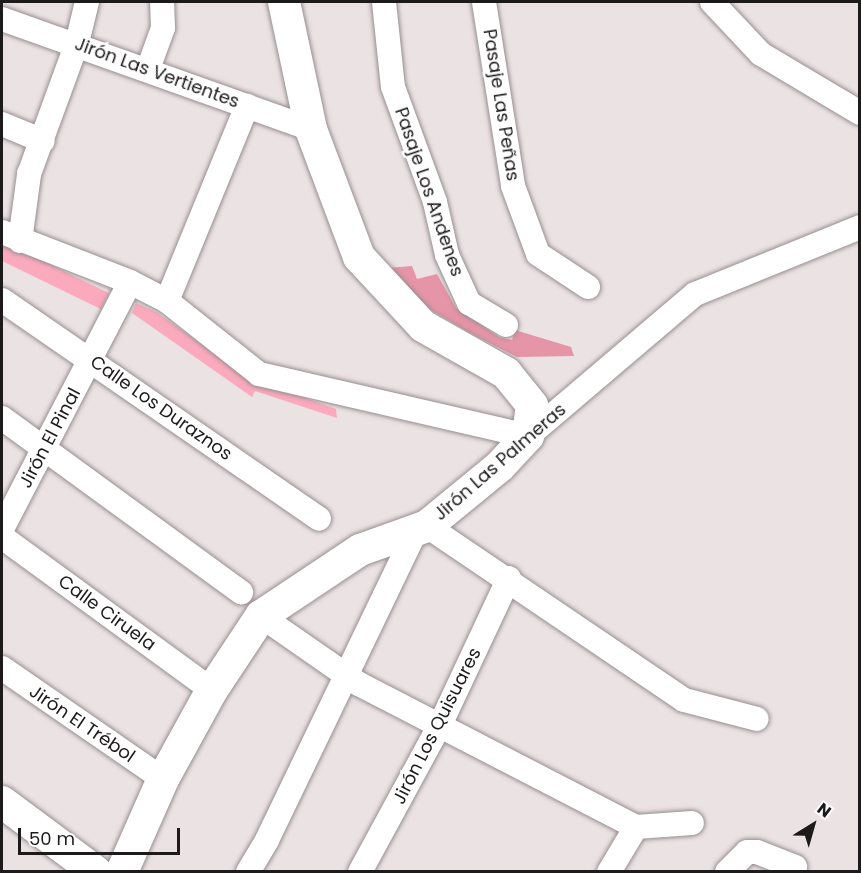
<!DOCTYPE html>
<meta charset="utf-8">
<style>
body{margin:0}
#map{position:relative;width:861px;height:873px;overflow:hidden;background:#ebe2e3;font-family:Poppins,sans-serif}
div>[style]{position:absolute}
.green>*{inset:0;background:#fbaabd;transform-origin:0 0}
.forest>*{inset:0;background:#e694a7}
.roads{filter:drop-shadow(0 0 2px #978e90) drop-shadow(0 0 2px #978e90)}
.minor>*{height:24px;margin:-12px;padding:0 12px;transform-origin:12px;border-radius:12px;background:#fff}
.major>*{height:32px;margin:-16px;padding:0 16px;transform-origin:16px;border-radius:16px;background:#fff}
span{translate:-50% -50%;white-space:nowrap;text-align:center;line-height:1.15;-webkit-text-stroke:5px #fff;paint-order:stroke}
.street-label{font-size:18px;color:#1d1a1b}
.frame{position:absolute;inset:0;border:3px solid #1d1a1b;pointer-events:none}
.north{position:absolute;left:783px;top:795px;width:60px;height:60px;-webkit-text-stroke:4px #fff;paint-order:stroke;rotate:37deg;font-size:16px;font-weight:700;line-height:24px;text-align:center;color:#1d1a1b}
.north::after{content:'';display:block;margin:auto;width:21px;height:27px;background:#1d1a1b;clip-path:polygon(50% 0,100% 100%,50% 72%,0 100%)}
.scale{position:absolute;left:18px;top:828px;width:162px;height:27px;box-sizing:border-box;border:3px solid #1d1a1b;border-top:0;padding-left:8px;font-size:18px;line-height:21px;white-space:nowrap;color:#1d1a1b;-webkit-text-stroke:4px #fff;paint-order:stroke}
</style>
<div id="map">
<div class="green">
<div style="left:2px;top:241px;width:119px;height:18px;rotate:26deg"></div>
<div style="clip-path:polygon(136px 303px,156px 312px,251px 379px,336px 409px,337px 418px,255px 391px,252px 397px,132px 313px)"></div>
</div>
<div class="forest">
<div style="clip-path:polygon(412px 266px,417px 279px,437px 274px,456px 308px,499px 337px,512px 340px,515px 330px,571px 347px,574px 356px,517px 357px,472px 334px,424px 306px,387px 268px)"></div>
</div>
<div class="roads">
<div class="minor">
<div style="left:384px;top:2px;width:85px;rotate:84deg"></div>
<div style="left:393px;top:87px;width:122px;rotate:69.9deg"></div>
<div style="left:435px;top:202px;width:54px;rotate:77.2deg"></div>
<div style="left:447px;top:255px;width:53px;rotate:65.4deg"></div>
<div style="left:469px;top:303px;width:43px;rotate:30.7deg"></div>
<div style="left:484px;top:2px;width:186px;rotate:81deg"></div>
<div style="left:513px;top:186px;width:72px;rotate:69.8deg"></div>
<div style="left:538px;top:254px;width:60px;rotate:33.4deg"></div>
<div style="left:712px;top:2px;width:71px;rotate:46.7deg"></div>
<div style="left:761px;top:54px;width:115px;rotate:30.8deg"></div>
<div style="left:2px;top:19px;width:328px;rotate:19.6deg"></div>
<div style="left:148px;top:69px;width:44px;rotate:-69.9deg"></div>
<div style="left:163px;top:28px;width:26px;rotate:-92deg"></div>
<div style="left:2px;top:124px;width:44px;rotate:22.5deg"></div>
<div style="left:2px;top:232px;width:137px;rotate:21.3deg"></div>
<div style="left:130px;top:282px;width:42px;rotate:27.2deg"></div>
<div style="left:167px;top:301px;width:117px;rotate:38.4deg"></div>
<div style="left:259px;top:374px;width:276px;rotate:13deg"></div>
<div style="left:528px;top:436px;width:219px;rotate:-40.4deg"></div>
<div style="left:695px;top:294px;width:178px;rotate:-22.1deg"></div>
<div style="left:20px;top:241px;width:68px;rotate:-82.3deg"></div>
<div style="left:29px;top:174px;width:140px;rotate:-69.9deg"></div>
<div style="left:77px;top:43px;width:42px;rotate:-76.3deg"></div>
<div style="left:2px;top:300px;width:385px;rotate:34.6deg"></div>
<div style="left:167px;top:301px;width:211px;rotate:-67.7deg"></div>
<div style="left:2px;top:418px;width:296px;rotate:36.1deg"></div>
<div style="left:427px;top:526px;width:310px;rotate:34.1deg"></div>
<div style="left:684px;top:700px;width:75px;rotate:14.6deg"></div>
<div style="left:2px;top:529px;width:278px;rotate:-62.6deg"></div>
<div style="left:2px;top:537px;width:260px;rotate:36.1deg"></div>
<div style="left:261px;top:616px;width:119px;rotate:34.8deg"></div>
<div style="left:359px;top:684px;width:312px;rotate:27.3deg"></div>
<div style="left:636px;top:827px;width:52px;rotate:121deg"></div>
<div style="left:2px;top:668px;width:196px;rotate:34.6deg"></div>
<div style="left:636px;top:827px;width:56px;rotate:-4.1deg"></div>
<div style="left:248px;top:872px;width:37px;rotate:-59deg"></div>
<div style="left:267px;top:840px;width:344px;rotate:-64.3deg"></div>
<div style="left:360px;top:872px;width:170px;rotate:-61.5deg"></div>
<div style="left:441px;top:723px;width:160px;rotate:-64.9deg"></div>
<div style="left:727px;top:872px;width:28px;rotate:-45deg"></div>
<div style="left:747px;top:852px;width:10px"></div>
<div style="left:757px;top:852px;width:41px;rotate:21.5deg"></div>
</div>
<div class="major">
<div style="left:2px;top:802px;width:117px;rotate:36.7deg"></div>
<div style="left:122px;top:872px;width:102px;rotate:-66.2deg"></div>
<div style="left:163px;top:779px;width:102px;rotate:-61.2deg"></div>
<div style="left:212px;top:690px;width:89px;rotate:-56.5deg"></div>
<div style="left:261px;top:616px;width:119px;rotate:-33.7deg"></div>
<div style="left:360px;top:550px;width:71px;rotate:-19.7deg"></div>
<div style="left:427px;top:526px;width:94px;rotate:-39.4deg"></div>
<div style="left:500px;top:466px;width:41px;rotate:-47deg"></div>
<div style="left:528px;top:436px;width:31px;rotate:-83deg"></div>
<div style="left:532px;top:405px;width:41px;rotate:-129.1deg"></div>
<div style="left:506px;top:373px;width:95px;rotate:-150.5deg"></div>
<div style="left:423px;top:326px;width:94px;rotate:-132.8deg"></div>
<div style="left:359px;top:257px;width:137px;rotate:-110.6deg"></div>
<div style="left:311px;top:129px;width:130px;rotate:-102deg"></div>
</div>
</div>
<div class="street-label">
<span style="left:157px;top:73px;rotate:20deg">Jirón Las Vertientes</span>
<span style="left:501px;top:105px;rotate:81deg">Pasaje Las Peñas</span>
<span style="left:429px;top:192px;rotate:71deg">Pasaje Los Andenes</span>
<span style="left:161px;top:408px;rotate:35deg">Calle Los Duraznos</span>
<span style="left:50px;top:438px;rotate:-62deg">Jirón El Pinal</span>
<span style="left:500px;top:462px;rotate:-41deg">Jirón Las Palmeras</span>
<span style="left:107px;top:613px;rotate:36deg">Calle Ciruela</span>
<span style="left:82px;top:724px;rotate:34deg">Jirón El Trébol</span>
<span style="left:437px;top:726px;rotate:-63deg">Jirón Los Quisuares</span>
</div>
<div class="frame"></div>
<div class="north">N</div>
<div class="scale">50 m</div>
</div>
